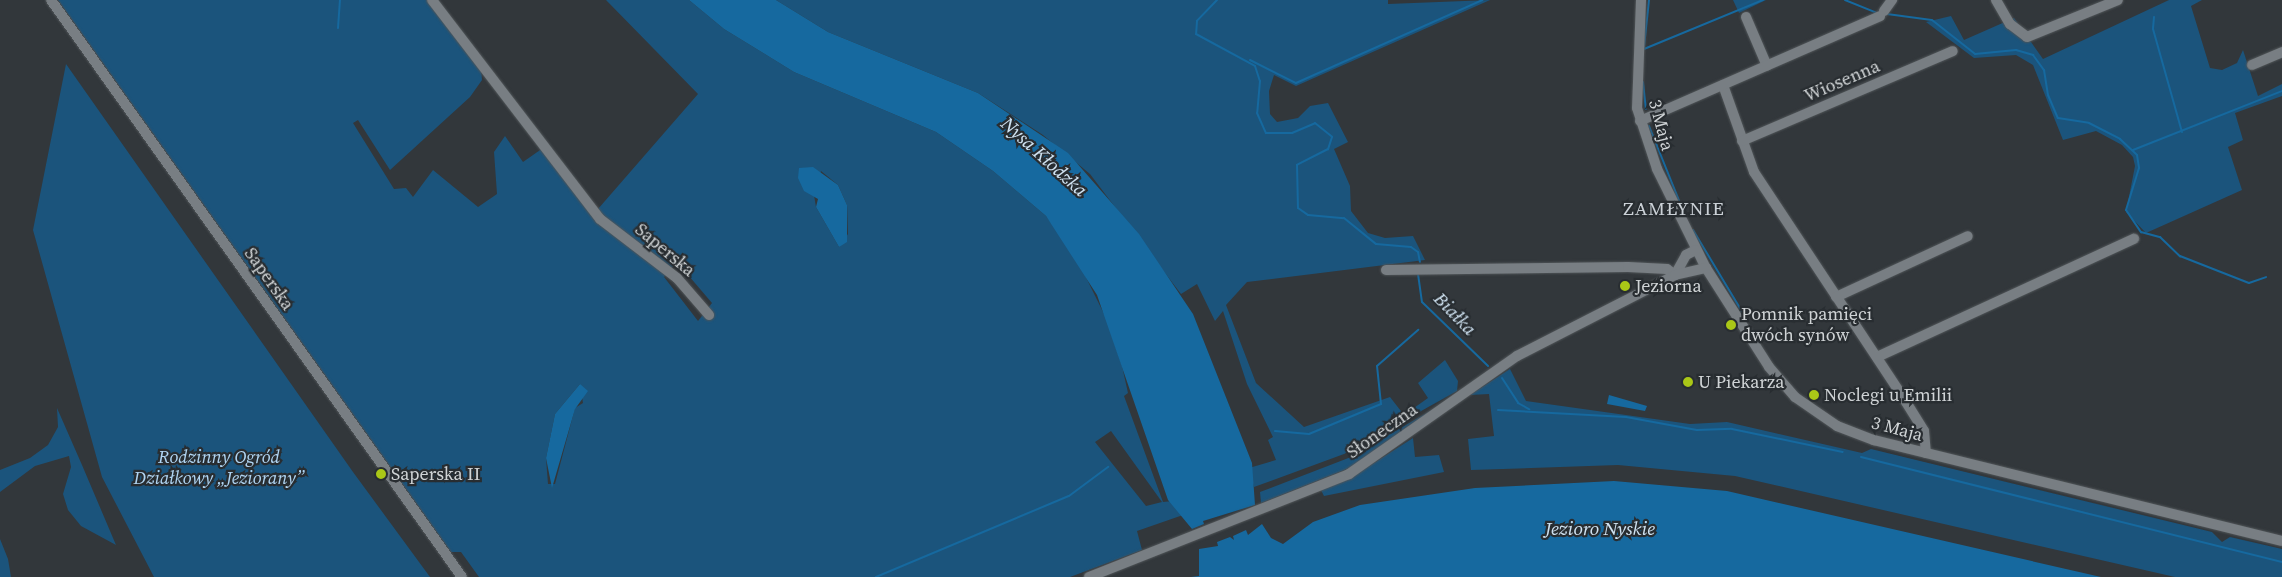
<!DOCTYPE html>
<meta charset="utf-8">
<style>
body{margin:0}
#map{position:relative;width:2282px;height:577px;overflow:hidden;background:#32373b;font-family:"Source Serif 4",serif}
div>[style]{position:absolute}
.green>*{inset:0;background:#1b547c}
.water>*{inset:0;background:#16699f}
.stream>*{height:2px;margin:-1px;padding:0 1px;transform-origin:1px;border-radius:1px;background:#16699f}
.roads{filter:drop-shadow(0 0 1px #505558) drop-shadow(0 0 1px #505558)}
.minor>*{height:10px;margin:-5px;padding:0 5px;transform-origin:5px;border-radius:5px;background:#787e83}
.dots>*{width:14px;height:14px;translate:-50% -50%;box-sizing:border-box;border:2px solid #282d31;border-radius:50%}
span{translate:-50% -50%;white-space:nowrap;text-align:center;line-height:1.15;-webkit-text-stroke:4.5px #282d31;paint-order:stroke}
.street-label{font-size:18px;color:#d0d4d6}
.poi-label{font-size:18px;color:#d0d4d6}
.left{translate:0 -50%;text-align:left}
.park-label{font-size:18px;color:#b0d5f3;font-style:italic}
.water-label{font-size:19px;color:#d0e3f2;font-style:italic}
.neighbourhood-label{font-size:19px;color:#cbd1d7;letter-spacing:1px}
</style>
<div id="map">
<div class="green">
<div style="clip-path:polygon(evenodd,58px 0,428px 0,481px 68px,482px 80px,470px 97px,390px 170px,358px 120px,353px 123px,394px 189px,406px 188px,413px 197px,433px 170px,478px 207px,497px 194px,494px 152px,505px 136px,523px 162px,543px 148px,598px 209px,698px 94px,606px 0,689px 0,724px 29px,794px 72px,936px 132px,993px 171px,1046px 216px,1075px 255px,1106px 318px,1122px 366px,1128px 393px,1124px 396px,1163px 502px,1173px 501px,1183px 515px,1137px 531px,1142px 550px,1070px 577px,479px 577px,461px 552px,451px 552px,58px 0,821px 171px,838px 185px,847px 205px,848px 234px,839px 247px,816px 207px,814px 195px,821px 171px,58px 0,677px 262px,712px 303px,698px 321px,664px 277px,677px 262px,58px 0,580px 384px,583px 403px,575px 408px,555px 484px,548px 484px,546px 458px,555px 414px,580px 384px,58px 0,1111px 431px,1162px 502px,1146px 506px,1095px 442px,1111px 431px)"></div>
<div style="clip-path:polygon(776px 0,1388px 0,1388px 4px,1490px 0,1296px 86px,1274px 75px,1269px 91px,1270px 114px,1277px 122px,1298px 118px,1310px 106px,1328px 103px,1348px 142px,1334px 149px,1350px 186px,1351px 211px,1368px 233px,1385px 238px,1413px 236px,1425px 260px,1247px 282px,1226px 305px,1256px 383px,1304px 427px,1390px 397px,1404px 415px,1428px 398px,1418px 383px,1445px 360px,1458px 381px,1457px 391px,1344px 454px,1254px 487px,1249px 468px,1276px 460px,1268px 440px,1273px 437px,1247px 384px,1223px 311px,1215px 321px,1197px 284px,1181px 294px,1090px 174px,1043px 135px,978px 93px,828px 32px)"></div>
<div style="clip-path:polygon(1733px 0,1766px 0,1739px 13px)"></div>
<div style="clip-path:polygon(2169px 0,2202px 0,2191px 6px,2210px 68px,2222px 70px,2237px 63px,2243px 50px,2258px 96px,2282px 84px,2282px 96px,2235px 113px,2243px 140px,2228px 147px,2242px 190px,2146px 233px,2126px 212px,2135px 166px,2133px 157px,2122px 145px,2096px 131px,2063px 140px,2033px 65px,2016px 55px,1974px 58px,1926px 22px,1951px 16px,1964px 40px,2014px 18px,2043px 59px)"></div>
<div style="clip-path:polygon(66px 64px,353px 472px,430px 577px,154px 577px,102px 477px,33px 230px)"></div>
<div style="clip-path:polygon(1510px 369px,1526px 401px,1690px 424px,1727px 422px,1862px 453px,1871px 449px,2212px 532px,2222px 542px,2230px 537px,2282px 549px,2282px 577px,2175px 577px,1735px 476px,1618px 465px,1471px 470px,1468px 439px,1494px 436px,1489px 394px,1470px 395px)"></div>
<div style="clip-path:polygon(1440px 405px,1357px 465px,1261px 503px,1260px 492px,1351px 457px)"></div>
<div style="clip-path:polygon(57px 408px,82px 465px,116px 545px,81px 526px,68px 510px,63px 494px,71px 467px,69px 456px,35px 466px,0 492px,0 470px,30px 458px,48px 445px,58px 427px)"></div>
<div style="clip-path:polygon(1413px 438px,1415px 457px,1439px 455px,1444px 472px,1324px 496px,1321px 490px,1352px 477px)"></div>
<div style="clip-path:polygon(0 539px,8px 559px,11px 577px,0 577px)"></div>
</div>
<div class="water">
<div style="clip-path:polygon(689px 0,776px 0,828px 32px,978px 93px,1068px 153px,1139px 234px,1193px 314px,1252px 463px,1255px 505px,1203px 521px,1204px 524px,1192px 529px,1168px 500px,1097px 295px,1046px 216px,993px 171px,936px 132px,794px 72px,724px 29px)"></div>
<div style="clip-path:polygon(813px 167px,838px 185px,847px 205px,847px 242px,839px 247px,816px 207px,818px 199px,804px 191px,798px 178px,799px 168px)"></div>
<div style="clip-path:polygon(580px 384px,588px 391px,575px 409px,552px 488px,546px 458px,555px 414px)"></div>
<div style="clip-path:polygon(1609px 395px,1647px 406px,1645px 411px,1607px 404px)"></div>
<div style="clip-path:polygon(1614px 481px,1727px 491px,2101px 577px,1191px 577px,1199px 576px,1199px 549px,1218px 546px,1217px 542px,1230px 537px,1234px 540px,1233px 536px,1246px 530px,1248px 535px,1262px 524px,1271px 538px,1283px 544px,1313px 522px,1360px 505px,1475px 488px)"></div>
</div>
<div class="stream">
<div style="left:1217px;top:0;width:29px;rotate:134deg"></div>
<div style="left:1197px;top:21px;width:13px;rotate:94deg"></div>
<div style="left:1196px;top:34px;width:67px;rotate:28.5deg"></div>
<div style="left:1255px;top:66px;width:16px;rotate:72deg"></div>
<div style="left:1260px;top:81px;width:32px;rotate:95deg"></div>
<div style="left:1257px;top:113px;width:22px;rotate:66deg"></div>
<div style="left:1266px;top:133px;width:26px"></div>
<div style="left:1292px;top:133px;width:25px;rotate:-23deg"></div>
<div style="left:1315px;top:123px;width:22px;rotate:39deg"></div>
<div style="left:1332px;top:137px;width:13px;rotate:108deg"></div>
<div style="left:1328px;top:149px;width:35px;rotate:153deg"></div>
<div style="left:1297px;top:165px;width:43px;rotate:88.7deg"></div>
<div style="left:1298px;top:208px;width:12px;rotate:35deg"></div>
<div style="left:1308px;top:215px;width:36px;rotate:5deg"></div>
<div style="left:1344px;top:218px;width:41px;rotate:39.1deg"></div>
<div style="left:1376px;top:244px;width:35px;rotate:5deg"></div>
<div style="left:1411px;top:247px;width:9px;rotate:36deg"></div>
<div style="left:1418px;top:252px;width:10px;rotate:79deg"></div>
<div style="left:1845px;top:0;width:35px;rotate:22deg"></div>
<div style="left:1887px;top:14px;width:45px;rotate:7.6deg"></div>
<div style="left:1932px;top:20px;width:55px;rotate:38.3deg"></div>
<div style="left:1975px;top:54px;width:41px;rotate:-5.6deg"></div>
<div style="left:2016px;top:50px;width:18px;rotate:16deg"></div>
<div style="left:2033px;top:55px;width:19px;rotate:54deg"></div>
<div style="left:2044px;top:70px;width:25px;rotate:81deg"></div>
<div style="left:2048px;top:95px;width:25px;rotate:67deg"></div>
<div style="left:2058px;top:118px;width:31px;rotate:9deg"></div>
<div style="left:2089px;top:123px;width:35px;rotate:27deg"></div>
<div style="left:2120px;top:139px;width:23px;rotate:43deg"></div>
<div style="left:2137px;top:155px;width:13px;rotate:81deg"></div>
<div style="left:2139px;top:168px;width:44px;rotate:107.2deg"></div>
<div style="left:2126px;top:210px;width:27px;rotate:56deg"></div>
<div style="left:2141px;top:232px;width:20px;rotate:15deg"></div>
<div style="left:2160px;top:237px;width:28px;rotate:44deg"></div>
<div style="left:2180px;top:256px;width:74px;rotate:21.4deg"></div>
<div style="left:2249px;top:283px;width:18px;rotate:-19deg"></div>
<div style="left:2154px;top:17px;width:12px;rotate:95deg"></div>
<div style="left:2153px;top:29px;width:107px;rotate:74.3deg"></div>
<div style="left:338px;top:28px;width:28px;rotate:-86deg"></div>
<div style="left:1644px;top:47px;width:47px;rotate:-83.9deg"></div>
<div style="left:1644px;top:49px;width:129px;rotate:-22.4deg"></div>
<div style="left:1250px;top:60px;width:51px;rotate:26.6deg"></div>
<div style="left:1296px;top:83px;width:204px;rotate:-24deg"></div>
<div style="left:1643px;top:82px;width:27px;rotate:84deg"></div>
<div style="left:1649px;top:126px;width:94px;rotate:68.1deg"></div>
<div style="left:2133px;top:150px;width:160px;rotate:-21.6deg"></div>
<div style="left:1693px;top:230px;width:105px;rotate:59deg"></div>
<div style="left:1418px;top:274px;width:28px;rotate:82deg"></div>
<div style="left:1422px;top:302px;width:92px;rotate:44.1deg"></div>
<div style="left:1502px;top:378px;width:30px;rotate:57deg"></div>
<div style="left:1518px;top:403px;width:13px;rotate:29deg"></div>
<div style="left:1498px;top:410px;width:128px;rotate:3.1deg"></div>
<div style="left:1626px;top:417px;width:72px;rotate:10.4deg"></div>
<div style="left:1697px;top:430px;width:35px;rotate:-2deg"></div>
<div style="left:1732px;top:429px;width:113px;rotate:11.7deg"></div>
<div style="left:1275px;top:431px;width:34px;rotate:5deg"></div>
<div style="left:1309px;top:434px;width:78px;rotate:-22.6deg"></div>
<div style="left:1381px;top:404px;width:38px;rotate:-96deg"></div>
<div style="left:1377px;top:366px;width:55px;rotate:-41.3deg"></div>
<div style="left:1861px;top:457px;width:434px;rotate:14deg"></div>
<div style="left:876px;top:577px;width:209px;rotate:-22.8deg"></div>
<div style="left:1069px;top:496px;width:49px;rotate:-36.6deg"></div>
</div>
<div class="roads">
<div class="minor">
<div style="left:51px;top:0;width:708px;rotate:54.54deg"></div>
<div style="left:432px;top:0;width:276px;rotate:52.5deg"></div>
<div style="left:600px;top:219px;width:97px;rotate:37.5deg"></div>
<div style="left:677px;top:278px;width:49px;rotate:49.1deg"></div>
<div style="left:1641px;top:0;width:108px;rotate:92.1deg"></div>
<div style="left:1637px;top:108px;width:64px;rotate:71.8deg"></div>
<div style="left:1657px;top:169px;width:110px;rotate:63.7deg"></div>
<div style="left:1706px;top:268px;width:117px;rotate:57.5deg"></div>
<div style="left:1769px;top:367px;width:40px;rotate:49deg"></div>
<div style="left:1795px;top:397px;width:51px;rotate:34.6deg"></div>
<div style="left:1837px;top:426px;width:40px;rotate:21deg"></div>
<div style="left:1874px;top:440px;width:420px;rotate:13.9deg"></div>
<div style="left:1996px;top:0;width:28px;rotate:60deg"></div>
<div style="left:2010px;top:24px;width:21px;rotate:37deg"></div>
<div style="left:2027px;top:37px;width:98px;rotate:-22.1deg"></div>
<div style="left:1884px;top:11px;width:14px;rotate:-54deg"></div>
<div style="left:1746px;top:17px;width:53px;rotate:66.8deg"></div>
<div style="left:2252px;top:65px;width:33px;rotate:-23deg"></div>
<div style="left:1723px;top:85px;width:92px;rotate:70.4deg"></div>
<div style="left:1754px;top:172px;width:276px;rotate:56.5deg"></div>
<div style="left:1906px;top:402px;width:34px;rotate:58deg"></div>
<div style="left:1924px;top:431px;width:22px;rotate:85deg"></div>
<div style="left:1640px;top:121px;width:262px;rotate:-23.6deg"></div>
<div style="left:1742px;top:141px;width:229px;rotate:-23.1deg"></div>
<div style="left:1386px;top:270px;width:242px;rotate:-0.7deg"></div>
<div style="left:1628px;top:267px;width:39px;rotate:3deg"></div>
<div style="left:1667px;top:269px;width:10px;rotate:37deg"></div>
<div style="left:1675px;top:275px;width:23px;rotate:-61deg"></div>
<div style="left:1686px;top:255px;width:11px;rotate:-27deg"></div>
<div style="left:1836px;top:297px;width:145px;rotate:-24.8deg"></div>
<div style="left:1877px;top:357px;width:283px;rotate:-24.7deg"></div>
<div style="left:1089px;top:577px;width:280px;rotate:-21.6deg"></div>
<div style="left:1349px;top:474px;width:205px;rotate:-35.1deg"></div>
<div style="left:1517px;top:356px;width:178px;rotate:-27.1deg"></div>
<div style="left:1675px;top:275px;width:32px;rotate:-13deg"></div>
</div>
</div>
<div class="dots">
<div style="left:1625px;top:286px;background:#aac717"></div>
<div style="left:1731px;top:325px;background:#aac717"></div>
<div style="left:1688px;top:382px;background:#aac717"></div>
<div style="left:1814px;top:395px;background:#aac717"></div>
<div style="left:381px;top:474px;background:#aac717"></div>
</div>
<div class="street-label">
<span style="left:1842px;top:81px;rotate:-23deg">Wiosenna</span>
<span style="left:1661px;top:125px;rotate:75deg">3 Maja</span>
<span style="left:665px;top:250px;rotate:40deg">Saperska</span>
<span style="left:269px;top:279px;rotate:55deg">Saperska</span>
<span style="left:1897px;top:429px;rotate:15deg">3 Maja</span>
<span style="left:1382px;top:431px;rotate:-35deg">Słoneczna</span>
</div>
<div class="poi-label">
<span class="left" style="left:1635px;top:286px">Jeziorna</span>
<span class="left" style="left:1741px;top:325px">Pomnik pamięci<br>dwóch synów</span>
<span class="left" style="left:1698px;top:382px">U Piekarza</span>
<span class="left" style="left:1824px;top:395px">Noclegi u Emilii</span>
<span class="left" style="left:391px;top:474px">Saperska II</span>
</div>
<div class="park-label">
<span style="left:219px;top:468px">Rodzinny Ogród<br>Działkowy „Jeziorany”</span>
</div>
<div class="water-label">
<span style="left:1044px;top:157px;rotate:42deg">Nysa Kłodzka</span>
<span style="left:1455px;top:314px;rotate:46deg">Białka</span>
<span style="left:1600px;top:529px">Jezioro Nyskie</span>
</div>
<div class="neighbourhood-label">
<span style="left:1674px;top:209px">ZAMŁYNIE</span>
</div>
</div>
